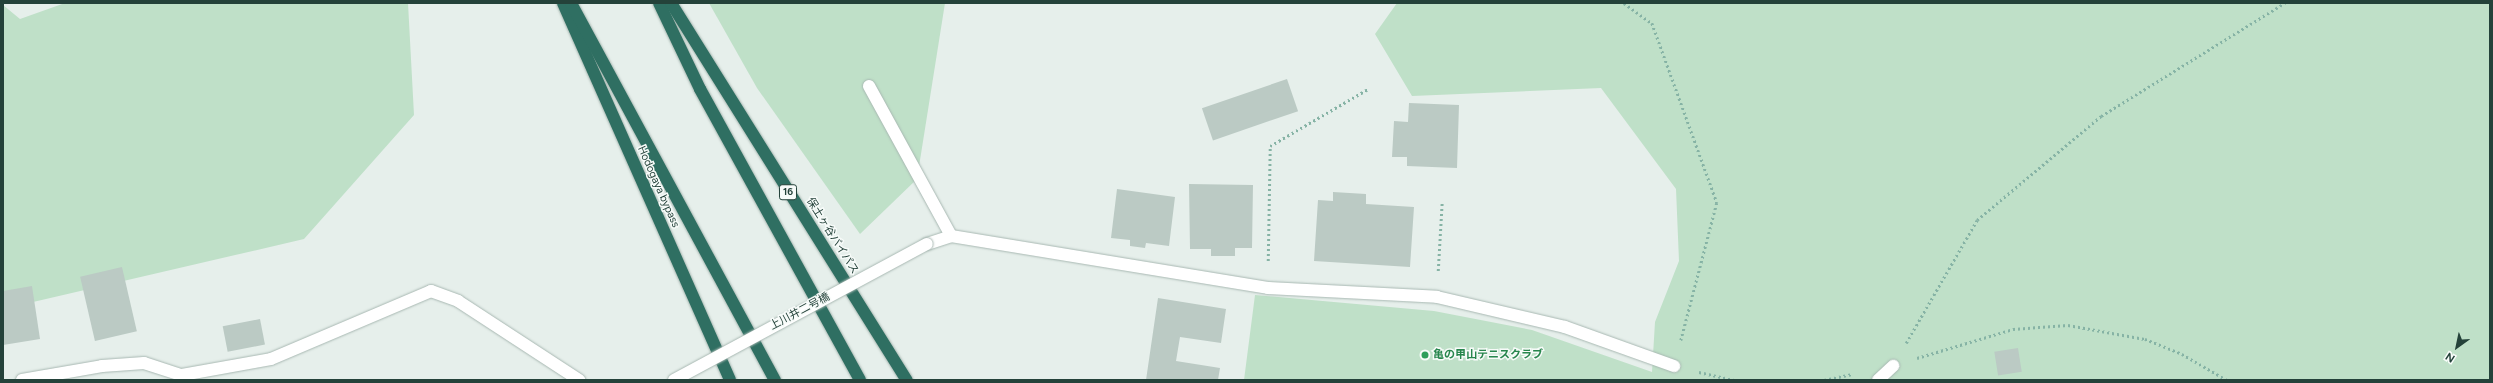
<!DOCTYPE html>
<meta charset="utf-8">
<style>
body{margin:0}
#map{position:relative;width:2493px;height:383px;overflow:hidden;background:#e6efeb;font-family:Figtree,"Noto Sans JP",sans-serif}
div>[style]{position:absolute}
.green>*{inset:0;background:#bfe0c8}
.building>*{inset:0;background:#bbcac4;transform-origin:0 0}
.path>*{height:2.5px;margin-top:-1.25px;transform-origin:0;background:repeating-linear-gradient(90deg,#86b3a5 0 2px,transparent 0 5px)}
.roads{filter:drop-shadow(0 0 1px #a8b8b2) drop-shadow(0 0 1px #a8b8b2)}
.minor>*{height:12px;margin:-6px;padding:0 6px;transform-origin:6px;border-radius:6px;background:#fff}
.highway>*{height:12px;margin:-6px;padding:0 6px;transform-origin:6px;border-radius:6px;background:#2f6f62}
.bridges{filter:drop-shadow(0 0 1px #a8b8b2) drop-shadow(0 0 1px #a8b8b2)}
.minor-bridge>*{height:12px;margin:-6px;padding:0 6px;transform-origin:6px;border-radius:6px;background:#fff}
.dots>*{width:11px;height:11px;translate:-50% -50%;box-sizing:border-box;border:2px solid #f7fbf9;border-radius:50%}
span{translate:-50% -50%;white-space:nowrap;text-align:center;line-height:1.15;-webkit-text-stroke:3px #f7fbf9;paint-order:stroke}
.shield-label span{padding:1px 3px;background:#f7fbf9;border:1px solid;border-radius:3px;-webkit-text-stroke-width:0}
.shield-label{font-size:10px;color:#24423a;font-weight:700}
.street-label{font-size:11px;color:#24423a}
.leisure-label{font-size:11px;color:#27864d;font-weight:700}
.left{translate:0 -50%;text-align:left}
.frame{position:absolute;inset:0;border:4px solid #24423a;pointer-events:none}
.north{position:absolute;left:2437px;top:327px;width:40px;height:40px;-webkit-text-stroke:3px #f7fbf9;paint-order:stroke;rotate:213deg;font-size:11px;font-weight:700;line-height:16px;text-align:center;color:#24423a}
.north::after{content:'';display:block;margin:auto;width:14px;height:18px;background:#24423a;clip-path:polygon(50% 0,100% 100%,50% 72%,0 100%)}
</style>
<div id="map">
<div class="green">
<div style="clip-path:polygon(65px 3px,408px 3px,414px 115px,304px 239px,3px 309px,3px 5px,20px 19px)"></div>
<div style="clip-path:polygon(709px 3px,945px 3px,917px 179px,860px 234px,757px 88px)"></div>
<div style="clip-path:polygon(1397px 3px,2490px 3px,2490px 380px,1244px 380px,1255px 295px,1434px 311px,1532px 330px,1652px 372px,1655px 322px,1679px 261px,1676px 189px,1601px 88px,1412px 96px,1375px 34px)"></div>
</div>
<div class="building">
<div style="left:1287px;top:79px;width:34px;height:90px;rotate:71deg"></div>
<div style="clip-path:polygon(1409px 103px,1459px 105px,1457px 168px,1407px 166px,1407px 157px,1392px 157px,1394px 121px,1408px 122px)"></div>
<div style="clip-path:polygon(1189px 184px,1253px 185px,1252px 248px,1235px 248px,1235px 256px,1211px 256px,1211px 249px,1190px 249px)"></div>
<div style="clip-path:polygon(1117px 189px,1175px 197px,1169px 246px,1146px 243px,1145px 248px,1130px 246px,1130px 240px,1111px 238px)"></div>
<div style="clip-path:polygon(1333px 192px,1366px 194px,1366px 204px,1414px 207px,1410px 267px,1314px 261px,1318px 200px,1333px 201px)"></div>
<div style="left:122px;top:267px;width:66px;height:43px;rotate:77deg"></div>
<div style="clip-path:polygon(32px 286px,40px 339px,3px 345px,3px 291px)"></div>
<div style="clip-path:polygon(1158px 298px,1226px 309px,1221px 343px,1180px 337px,1176px 361px,1220px 368px,1218px 380px,1146px 380px)"></div>
<div style="left:260px;top:319px;width:26px;height:38px;rotate:79deg"></div>
<div style="left:2018px;top:348px;width:24px;height:24px;rotate:81deg"></div>
</div>
<div class="path">
<div style="left:1624px;top:3px;width:34px;rotate:36deg"></div>
<div style="left:1652px;top:23px;width:191px;rotate:70.1deg"></div>
<div style="left:1717px;top:203px;width:142px;rotate:104.7deg"></div>
<div style="left:1268px;top:261px;width:115px;rotate:-89deg"></div>
<div style="left:1270px;top:146px;width:113px;rotate:-30.2deg"></div>
<div style="left:1438px;top:271px;width:70px;rotate:-86.7deg"></div>
<div style="left:1906px;top:343px;width:142px;rotate:-60deg"></div>
<div style="left:1977px;top:220px;width:162px;rotate:-40deg"></div>
<div style="left:2101px;top:116px;width:216px;rotate:-31.6deg"></div>
<div style="left:1917px;top:358px;width:100px;rotate:-16.8deg"></div>
<div style="left:2013px;top:329px;width:55px;rotate:-4.2deg"></div>
<div style="left:2068px;top:325px;width:78px;rotate:10.3deg"></div>
<div style="left:2145px;top:339px;width:40px;rotate:22deg"></div>
<div style="left:2182px;top:354px;width:52px;rotate:30deg"></div>
<div style="left:1699px;top:372px;width:37px;rotate:13deg"></div>
<div style="left:1824px;top:380px;width:29px;rotate:-12deg"></div>
</div>
<div class="roads">
<div class="minor">
<div style="left:869px;top:86px;width:171px;rotate:61.3deg"></div>
<div style="left:927px;top:244px;width:25px;rotate:-18deg"></div>
<div style="left:951px;top:236px;width:321px;rotate:9.3deg"></div>
<div style="left:1268px;top:288px;width:169px;rotate:3deg"></div>
<div style="left:1437px;top:297px;width:131px;rotate:13.2deg"></div>
<div style="left:1565px;top:327px;width:116px;rotate:19.7deg"></div>
<div style="left:22px;top:380px;width:81px;rotate:-9.9deg"></div>
<div style="left:102px;top:366px;width:42px;rotate:-4.1deg"></div>
<div style="left:144px;top:363px;width:40px;rotate:18deg"></div>
<div style="left:182px;top:375px;width:90px;rotate:-10.2deg"></div>
<div style="left:271px;top:359px;width:174px;rotate:-23deg"></div>
<div style="left:431px;top:291px;width:29px;rotate:20deg"></div>
<div style="left:458px;top:301px;width:145px;rotate:33.1deg"></div>
<div style="left:1878px;top:380px;width:21px;rotate:-43deg"></div>
</div>
<div class="highway">
<div style="left:563px;top:3px;width:412px;rotate:66.1deg"></div>
<div style="left:571px;top:3px;width:429px;rotate:61.6deg"></div>
<div style="left:659px;top:3px;width:95px;rotate:64.5deg"></div>
<div style="left:700px;top:89px;width:332px;rotate:61.2deg"></div>
<div style="left:671px;top:3px;width:445px;rotate:58deg"></div>
</div>
</div>
<div class="bridges">
<div class="minor-bridge">
<div style="left:674px;top:380px;width:287px;rotate:-28.3deg"></div>
</div>
</div>
<div class="dots">
<div style="left:1425px;top:355px;background:#2e9e5b"></div>
</div>
<div class="shield-label">
<span style="left:788px;top:192px">16</span>
</div>
<div class="street-label">
<span style="left:658px;top:187px;rotate:66deg">Hodogaya bypass</span>
<span style="left:832px;top:236px;rotate:58deg">保土ヶ谷バイパス</span>
<span style="left:800px;top:312px;rotate:-28deg">上川井二号橋</span>
</div>
<div class="leisure-label">
<span class="left" style="left:1433px;top:355px">亀の甲山テニスクラブ</span>
</div>
<div class="frame"></div>
<div class="north">N</div>
</div>
